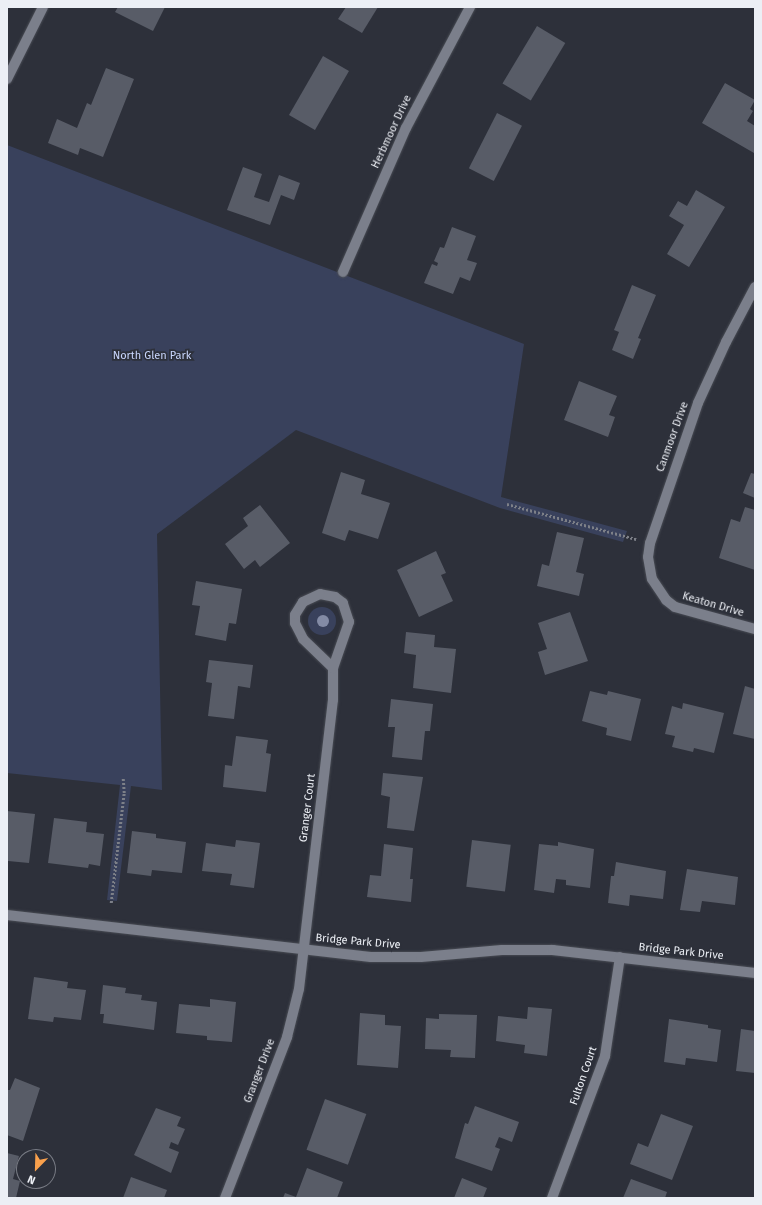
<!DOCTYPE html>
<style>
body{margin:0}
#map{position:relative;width:762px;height:1205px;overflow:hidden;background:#2d303a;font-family:"Fira Sans",sans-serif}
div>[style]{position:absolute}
.green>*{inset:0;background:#39415c}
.round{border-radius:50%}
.building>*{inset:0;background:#585c67;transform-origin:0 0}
.path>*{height:2.5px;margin-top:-1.25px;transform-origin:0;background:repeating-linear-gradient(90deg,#7d8088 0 2px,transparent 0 4px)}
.roads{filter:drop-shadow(0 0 1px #494c54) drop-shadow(0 0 1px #494c54)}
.minor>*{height:10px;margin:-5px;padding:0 5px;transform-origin:5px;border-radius:5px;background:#7b7f8b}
.trees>*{width:12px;height:12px;margin:-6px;border-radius:50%;background:#838ba5}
span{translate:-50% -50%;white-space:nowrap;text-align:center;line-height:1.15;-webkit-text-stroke:3.5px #2d303a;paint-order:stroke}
.street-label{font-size:11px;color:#eceff5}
.park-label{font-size:11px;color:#c9d6fd}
.frame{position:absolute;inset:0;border:8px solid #eceff5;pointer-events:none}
.north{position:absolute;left:16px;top:1149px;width:40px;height:40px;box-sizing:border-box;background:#2d303a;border:1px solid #797c85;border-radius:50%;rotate:203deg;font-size:11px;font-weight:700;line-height:16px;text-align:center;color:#eceff5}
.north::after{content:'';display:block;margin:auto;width:14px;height:18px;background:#f9a04c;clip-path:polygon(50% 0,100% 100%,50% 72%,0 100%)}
</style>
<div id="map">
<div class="green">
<div style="clip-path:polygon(7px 145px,524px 344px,501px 497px,627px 531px,623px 542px,500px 508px,296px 430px,157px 534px,162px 790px,131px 786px,117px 901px,107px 900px,120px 785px,7px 773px)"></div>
<div class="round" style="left:308px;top:607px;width:28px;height:28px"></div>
</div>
<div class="building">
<div style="clip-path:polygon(118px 7px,165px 7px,153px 31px,115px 12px)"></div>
<div style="clip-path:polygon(346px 7px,378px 7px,362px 33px,338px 19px)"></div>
<div style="left:537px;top:26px;width:33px;height:67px;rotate:31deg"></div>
<div style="left:323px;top:56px;width:30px;height:68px;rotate:30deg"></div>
<div style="clip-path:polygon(106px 68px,134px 79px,103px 157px,80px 148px,78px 155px,48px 143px,57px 119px,77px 128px,87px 103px,91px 105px)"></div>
<div style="clip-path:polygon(725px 83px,755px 100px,750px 109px,753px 111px,747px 121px,755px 126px,754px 153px,702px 123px)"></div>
<div style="left:497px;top:113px;width:28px;height:62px;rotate:27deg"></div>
<div style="clip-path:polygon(243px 167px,262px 174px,254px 197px,269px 202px,279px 175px,300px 183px,294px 200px,281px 195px,270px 225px,227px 210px)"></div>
<div style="clip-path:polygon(696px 190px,725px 207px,689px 267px,667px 254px,684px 225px,669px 216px,678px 201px,687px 206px)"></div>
<div style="clip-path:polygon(452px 227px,476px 236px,467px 260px,477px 263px,470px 281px,460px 277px,453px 294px,424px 283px,432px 264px,437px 266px,438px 263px,434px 261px,440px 247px,444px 248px)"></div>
<div style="clip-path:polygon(632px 285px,656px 295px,638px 338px,641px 339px,633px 359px,612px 350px,619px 332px,614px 330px)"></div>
<div style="clip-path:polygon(579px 381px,617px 396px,609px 415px,615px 417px,608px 437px,564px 420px)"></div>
<div style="clip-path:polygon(341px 472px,365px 480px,361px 494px,390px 503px,378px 539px,349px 530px,345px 541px,322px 533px)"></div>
<div style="clip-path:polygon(751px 473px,755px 474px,755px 498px,743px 493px)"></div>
<div style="clip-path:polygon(260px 505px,290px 543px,260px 567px,255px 560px,244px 569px,225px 544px,248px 526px,243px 518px)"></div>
<div style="clip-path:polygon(745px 507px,755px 510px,755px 570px,719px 558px,731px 519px,740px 522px)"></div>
<div style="clip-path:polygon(557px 532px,584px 538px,576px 572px,584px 574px,579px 596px,537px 586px,542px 564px,549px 566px)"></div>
<div style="clip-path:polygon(436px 551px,446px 573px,441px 575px,453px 601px,419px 617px,397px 570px)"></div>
<div style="clip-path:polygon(196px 581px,242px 589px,236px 624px,229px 623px,226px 641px,195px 635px,200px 606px,192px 605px)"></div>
<div style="clip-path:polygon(570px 612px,588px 661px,545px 675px,538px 652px,547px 649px,538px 623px)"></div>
<div style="clip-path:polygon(406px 632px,435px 635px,434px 647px,456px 649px,451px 693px,413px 688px,416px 655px,404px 653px)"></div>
<div style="clip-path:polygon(209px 660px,253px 665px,250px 688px,238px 686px,234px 719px,208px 716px,212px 683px,206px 682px)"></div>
<div style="clip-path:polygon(745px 686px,755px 689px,755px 739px,733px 734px)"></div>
<div style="clip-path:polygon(590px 691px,607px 695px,608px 691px,641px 699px,631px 741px,606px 735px,607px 728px,582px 721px)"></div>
<div style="clip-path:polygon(391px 699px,433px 704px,430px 731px,425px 731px,422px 760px,392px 757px,395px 727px,388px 727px)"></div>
<div style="clip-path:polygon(683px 703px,724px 713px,714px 753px,694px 748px,693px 752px,672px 747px,675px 736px,665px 734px,672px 706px,682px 709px)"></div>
<div style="clip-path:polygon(236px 736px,268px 740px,266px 753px,271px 754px,266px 792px,223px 787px,225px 765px,232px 766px)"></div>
<div style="clip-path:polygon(383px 773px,423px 777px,414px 831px,387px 828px,390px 797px,381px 795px)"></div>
<div style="clip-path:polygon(7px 811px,35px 814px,29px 863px,8px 861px)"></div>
<div style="clip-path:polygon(54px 818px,87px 822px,86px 832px,104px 834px,100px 866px,89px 864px,88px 868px,48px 863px)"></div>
<div style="clip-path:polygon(132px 831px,156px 834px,156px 838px,186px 842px,182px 873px,152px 870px,151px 876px,127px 873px)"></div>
<div style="clip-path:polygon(236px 840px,260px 843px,254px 888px,230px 885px,232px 874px,202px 871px,206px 843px,235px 847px)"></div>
<div style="left:472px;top:840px;width:39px;height:47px;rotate:7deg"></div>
<div style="clip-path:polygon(558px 842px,594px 849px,590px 888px,566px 885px,566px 880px,556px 879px,554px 893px,534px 890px,539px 844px,558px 846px)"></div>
<div style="clip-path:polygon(384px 844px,413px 848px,410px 879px,413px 879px,411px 902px,367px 897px,370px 875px,381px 876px)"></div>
<div style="clip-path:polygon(616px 862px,666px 871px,663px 899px,630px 895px,629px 906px,608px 903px,611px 876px,614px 876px)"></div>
<div style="clip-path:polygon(687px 869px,738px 877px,735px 905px,702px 901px,700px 912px,680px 910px)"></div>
<div style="clip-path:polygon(34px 977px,68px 982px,67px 988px,86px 990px,81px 1020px,54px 1017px,53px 1022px,28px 1019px)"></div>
<div style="clip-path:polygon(103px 985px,126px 988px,125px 993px,142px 995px,141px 1000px,157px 1002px,154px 1030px,103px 1023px,104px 1014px,100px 1014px)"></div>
<div style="clip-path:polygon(210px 999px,236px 1002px,232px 1042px,207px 1040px,207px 1036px,176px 1033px,179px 1004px,210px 1007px)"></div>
<div style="clip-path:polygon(528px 1007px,552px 1009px,547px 1056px,524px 1053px,525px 1045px,496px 1041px,498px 1016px,527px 1019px)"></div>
<div style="clip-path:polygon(360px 1013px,385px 1015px,385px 1025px,401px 1026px,398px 1068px,357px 1065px)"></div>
<div style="clip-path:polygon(439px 1014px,477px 1015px,475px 1058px,450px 1057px,451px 1050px,425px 1049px,426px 1018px,439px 1019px)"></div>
<div style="clip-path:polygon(669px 1019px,708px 1025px,708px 1028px,721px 1030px,717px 1062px,686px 1058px,685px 1065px,664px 1062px)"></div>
<div style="clip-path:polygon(741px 1029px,755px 1031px,755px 1073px,736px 1071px)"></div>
<div style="clip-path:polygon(15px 1078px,40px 1088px,23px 1141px,7px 1135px,7px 1090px,10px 1090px)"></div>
<div style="left:325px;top:1099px;width:44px;height:54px;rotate:20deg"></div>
<div style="clip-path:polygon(475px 1106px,519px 1122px,512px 1142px,499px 1137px,495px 1147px,500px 1149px,492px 1171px,455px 1158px,465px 1123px,468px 1124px)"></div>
<div style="clip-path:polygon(156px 1108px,181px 1117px,177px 1126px,185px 1129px,178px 1145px,171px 1142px,169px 1148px,179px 1152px,171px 1173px,134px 1155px)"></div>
<div style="clip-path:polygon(661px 1114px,693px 1126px,672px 1180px,630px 1164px,638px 1143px,648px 1147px)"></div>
<div style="clip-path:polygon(7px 1153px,19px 1156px,13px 1179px,20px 1181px,16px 1198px,7px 1198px)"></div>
<div style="clip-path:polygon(307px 1168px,343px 1182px,337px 1198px,283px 1198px,285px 1193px,296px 1197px)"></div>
<div style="clip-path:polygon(131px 1177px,167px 1190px,164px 1198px,123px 1198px)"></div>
<div style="clip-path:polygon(462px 1178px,487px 1188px,483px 1198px,454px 1198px)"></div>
<div style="clip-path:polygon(631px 1179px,667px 1192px,665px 1198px,623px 1198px)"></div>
</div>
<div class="path">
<div style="left:507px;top:504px;width:134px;rotate:15.2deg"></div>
<div style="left:111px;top:903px;width:111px;rotate:-83.3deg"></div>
<div style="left:124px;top:793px;width:15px;rotate:-94deg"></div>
</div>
<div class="roads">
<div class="minor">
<div style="left:7px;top:79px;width:80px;rotate:-63.4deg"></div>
<div style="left:343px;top:272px;width:157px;rotate:-66.4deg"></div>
<div style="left:406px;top:128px;width:137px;rotate:-62.1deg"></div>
<div style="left:755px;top:287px;width:62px;rotate:117.8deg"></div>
<div style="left:726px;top:342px;width:67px;rotate:114.7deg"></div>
<div style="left:698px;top:403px;width:148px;rotate:108.9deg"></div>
<div style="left:650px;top:543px;width:14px;rotate:98deg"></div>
<div style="left:648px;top:557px;width:22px;rotate:80deg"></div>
<div style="left:652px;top:579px;width:25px;rotate:56deg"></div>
<div style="left:666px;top:600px;width:11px;rotate:38deg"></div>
<div style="left:675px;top:607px;width:83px;rotate:15.4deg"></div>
<div style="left:7px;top:915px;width:366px;rotate:6.6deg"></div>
<div style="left:371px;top:957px;width:50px"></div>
<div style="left:421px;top:957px;width:81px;rotate:-4.9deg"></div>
<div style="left:502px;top:950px;width:51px"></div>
<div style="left:553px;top:950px;width:203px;rotate:6.5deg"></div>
<div style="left:225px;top:1198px;width:173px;rotate:-68.9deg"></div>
<div style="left:287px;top:1037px;width:49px;rotate:-76deg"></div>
<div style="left:299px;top:989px;width:291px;rotate:-83.3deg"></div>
<div style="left:333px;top:700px;width:32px;rotate:-90deg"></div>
<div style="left:333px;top:668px;width:49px;rotate:-70.8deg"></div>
<div style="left:349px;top:622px;width:20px;rotate:-108deg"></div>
<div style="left:343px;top:603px;width:10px;rotate:-143deg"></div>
<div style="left:335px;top:597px;width:15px;rotate:-169deg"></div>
<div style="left:320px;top:594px;width:19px;rotate:155deg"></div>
<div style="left:303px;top:602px;width:15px;rotate:122deg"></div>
<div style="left:295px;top:615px;width:8px;rotate:90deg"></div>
<div style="left:295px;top:623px;width:18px;rotate:63deg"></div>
<div style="left:303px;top:639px;width:42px;rotate:44deg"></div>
<div style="left:552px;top:1198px;width:152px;rotate:-69.5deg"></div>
<div style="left:605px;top:1056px;width:100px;rotate:-81.4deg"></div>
</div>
</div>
<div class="trees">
<div style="left:323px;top:621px"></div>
</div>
<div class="street-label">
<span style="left:392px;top:132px;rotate:-65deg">Herbmoor Drive</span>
<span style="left:673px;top:437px;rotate:-70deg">Canmoor Drive</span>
<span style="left:713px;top:605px;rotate:16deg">Keaton Drive</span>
<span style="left:308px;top:808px;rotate:-83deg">Granger Court</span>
<span style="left:358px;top:942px;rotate:5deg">Bridge Park Drive</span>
<span style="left:681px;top:952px;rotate:6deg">Bridge Park Drive</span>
<span style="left:260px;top:1071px;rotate:-69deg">Granger Drive</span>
<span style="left:584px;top:1076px;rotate:-71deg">Fulton Court</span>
</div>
<div class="park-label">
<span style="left:152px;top:356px">North Glen Park</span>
</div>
<div class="frame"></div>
<div class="north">N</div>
</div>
